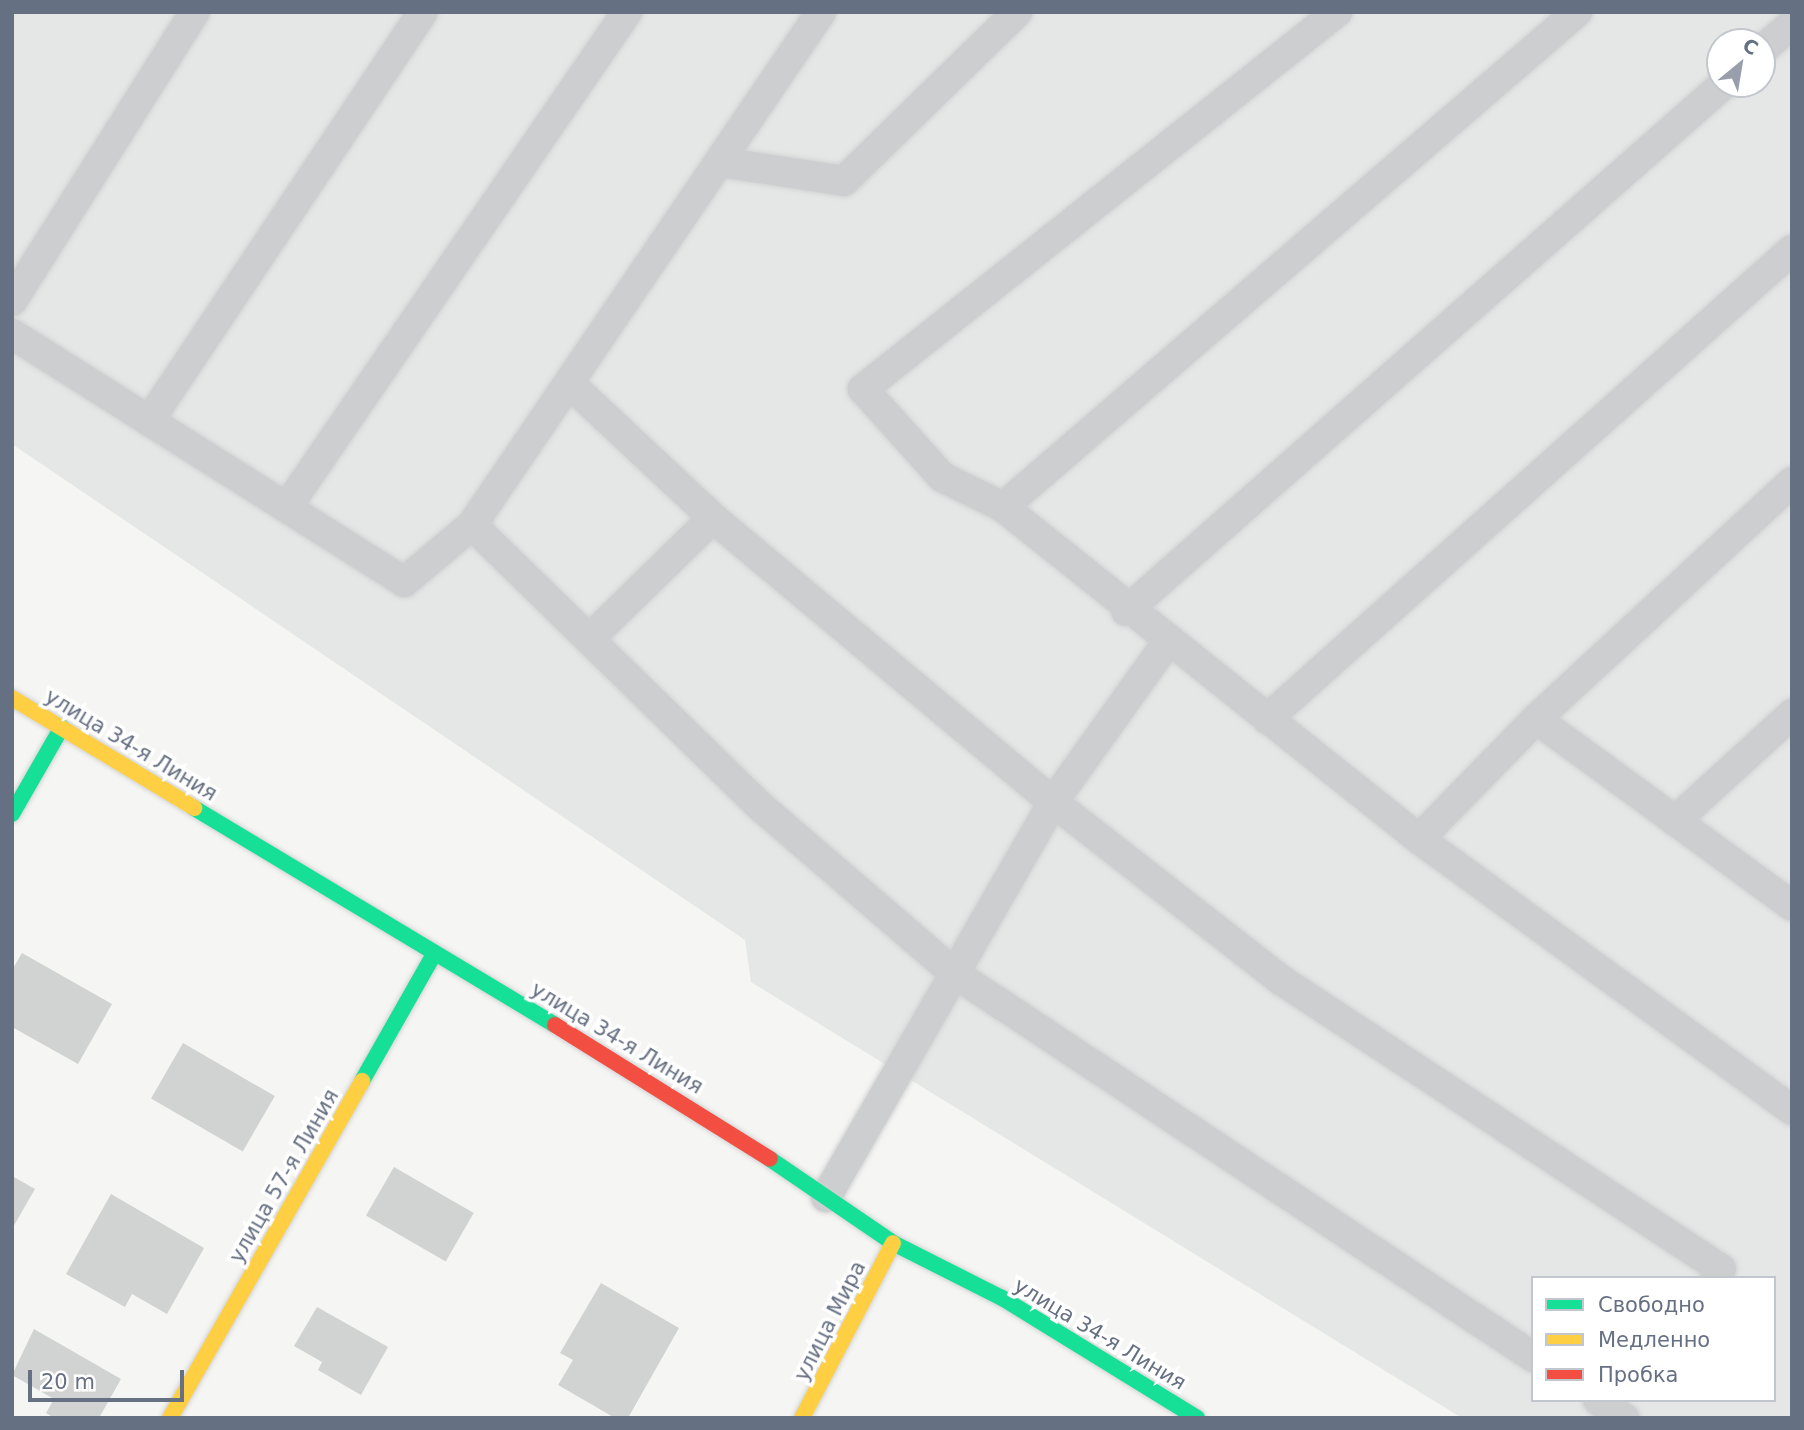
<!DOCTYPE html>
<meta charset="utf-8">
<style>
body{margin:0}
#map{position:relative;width:1804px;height:1430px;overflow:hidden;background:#f5f5f4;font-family:"DejaVu Sans",sans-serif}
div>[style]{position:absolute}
.built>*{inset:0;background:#e5e6e6}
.building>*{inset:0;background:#d1d2d2;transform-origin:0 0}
.roads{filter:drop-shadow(0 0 2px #d2d3d3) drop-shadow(0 0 2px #d2d3d3)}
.lane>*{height:30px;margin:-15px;padding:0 15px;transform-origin:15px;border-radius:15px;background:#cdcecf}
.fast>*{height:16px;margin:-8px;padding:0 8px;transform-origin:8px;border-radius:8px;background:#16e098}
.slow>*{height:16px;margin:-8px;padding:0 8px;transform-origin:8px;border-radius:8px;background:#ffcf43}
.jam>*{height:16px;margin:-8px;padding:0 8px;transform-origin:8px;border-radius:8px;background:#f24e42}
span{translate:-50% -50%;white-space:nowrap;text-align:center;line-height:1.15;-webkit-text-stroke:7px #fff;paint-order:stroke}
.street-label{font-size:21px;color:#667083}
.frame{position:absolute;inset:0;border:14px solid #667083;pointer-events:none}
.legend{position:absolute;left:1531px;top:1276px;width:245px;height:126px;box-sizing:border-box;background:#fff;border:2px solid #c2c6cd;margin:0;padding:9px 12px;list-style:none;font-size:21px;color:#667083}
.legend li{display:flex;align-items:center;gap:14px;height:35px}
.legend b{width:35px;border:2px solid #c2c6cd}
.north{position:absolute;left:1706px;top:28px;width:70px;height:70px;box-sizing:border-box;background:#fff;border:2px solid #c2c6cd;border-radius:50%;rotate:30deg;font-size:19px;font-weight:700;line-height:28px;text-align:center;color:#667083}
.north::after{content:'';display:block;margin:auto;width:24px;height:32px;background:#989fab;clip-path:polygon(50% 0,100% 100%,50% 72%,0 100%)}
.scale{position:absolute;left:28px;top:1370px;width:156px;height:32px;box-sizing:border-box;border:4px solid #667083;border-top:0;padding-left:9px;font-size:21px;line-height:24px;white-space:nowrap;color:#667083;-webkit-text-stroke:5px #fff;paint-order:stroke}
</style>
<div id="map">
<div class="built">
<div style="clip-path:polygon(evenodd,12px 12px,1792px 12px,1792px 1418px,1462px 1418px,751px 982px,745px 940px,12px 444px,12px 12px,1720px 42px,1762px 42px,1762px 84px,1720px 84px,1720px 42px,12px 12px,1533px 1278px,1774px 1278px,1774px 1400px,1533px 1400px,1533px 1278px)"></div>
</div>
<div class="building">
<div style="clip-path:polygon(22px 953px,112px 1004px,78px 1064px,12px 1027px,12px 970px)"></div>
<div style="left:183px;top:1043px;width:106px;height:64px;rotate:30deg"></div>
<div style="left:394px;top:1167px;width:92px;height:56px;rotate:30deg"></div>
<div style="clip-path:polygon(12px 1176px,35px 1189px,12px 1229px)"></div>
<div style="clip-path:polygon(111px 1194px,204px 1248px,167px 1314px,132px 1294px,125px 1307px,66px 1274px)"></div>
<div style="clip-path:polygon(601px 1283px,679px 1328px,628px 1418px,615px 1418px,558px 1385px,573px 1360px,560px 1353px)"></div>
<div style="clip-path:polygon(317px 1307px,388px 1347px,361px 1395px,318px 1370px,322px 1362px,294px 1346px)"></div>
<div style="clip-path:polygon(34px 1329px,121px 1379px,99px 1418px,54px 1418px,46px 1413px,54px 1399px,12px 1375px)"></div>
</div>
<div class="roads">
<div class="lane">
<div style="left:1337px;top:12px;width:606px;rotate:141.5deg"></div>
<div style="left:863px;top:389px;width:118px;rotate:48.1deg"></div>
<div style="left:942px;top:477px;width:68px;rotate:26.2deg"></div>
<div style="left:1003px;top:507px;width:532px;rotate:38.59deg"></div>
<div style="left:1419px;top:839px;width:461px;rotate:36deg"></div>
<div style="left:1762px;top:50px;width:40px;rotate:-41deg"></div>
<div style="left:720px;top:162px;width:125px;rotate:8.7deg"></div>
<div style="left:844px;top:181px;width:242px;rotate:-44.3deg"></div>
<div style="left:12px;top:301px;width:342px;rotate:-57.7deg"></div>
<div style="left:12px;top:334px;width:464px;rotate:32.3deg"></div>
<div style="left:404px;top:582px;width:89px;rotate:-40deg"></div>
<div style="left:472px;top:525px;width:620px;rotate:-55.77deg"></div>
<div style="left:570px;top:384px;width:196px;rotate:43.1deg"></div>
<div style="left:149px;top:421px;width:492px;rotate:-56.2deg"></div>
<div style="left:287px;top:507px;width:601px;rotate:-55.52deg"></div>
<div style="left:1003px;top:507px;width:758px;rotate:-40.77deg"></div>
<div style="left:472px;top:525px;width:404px;rotate:44.3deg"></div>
<div style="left:761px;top:807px;width:255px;rotate:40.7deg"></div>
<div style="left:954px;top:973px;width:695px;rotate:33.55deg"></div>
<div style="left:1126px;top:611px;width:797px;rotate:-41.39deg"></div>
<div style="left:589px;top:639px;width:173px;rotate:-44.3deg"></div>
<div style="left:713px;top:518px;width:443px;rotate:39.9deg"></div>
<div style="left:1053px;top:802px;width:289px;rotate:38deg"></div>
<div style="left:1281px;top:980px;width:526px;rotate:33.3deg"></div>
<div style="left:1721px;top:1269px;width:11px;rotate:124deg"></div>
<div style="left:1267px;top:719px;width:704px;rotate:-41.78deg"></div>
<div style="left:1536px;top:719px;width:317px;rotate:36.1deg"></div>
<div style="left:1675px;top:821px;width:159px;rotate:-42.4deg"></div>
<div style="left:1419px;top:839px;width:168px;rotate:-45.7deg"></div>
<div style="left:1536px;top:719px;width:349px;rotate:-42.8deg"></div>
<div style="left:826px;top:1197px;width:456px;rotate:-60.1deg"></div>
<div style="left:1053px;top:802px;width:196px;rotate:-54.4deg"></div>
<div style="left:1598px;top:1400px;width:32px;rotate:35deg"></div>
</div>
<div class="fast">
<div style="left:194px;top:808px;width:421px;rotate:31deg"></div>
<div style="left:12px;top:814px;width:100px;rotate:-60.1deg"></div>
<div style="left:362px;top:1081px;width:146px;rotate:-60.4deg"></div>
<div style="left:770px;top:1159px;width:149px;rotate:34.3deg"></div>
<div style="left:893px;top:1243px;width:122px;rotate:26.8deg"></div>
<div style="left:1002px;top:1298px;width:229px;rotate:31.6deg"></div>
</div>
<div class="slow">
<div style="left:12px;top:698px;width:213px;rotate:31.1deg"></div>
<div style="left:170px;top:1418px;width:388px;rotate:-60.3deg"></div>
<div style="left:802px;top:1418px;width:197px;rotate:-62.5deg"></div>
</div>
<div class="jam">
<div style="left:555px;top:1025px;width:253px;rotate:31.9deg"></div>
</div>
</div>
<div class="street-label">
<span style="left:131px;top:745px;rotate:31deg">улица 34-я Линия</span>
<span style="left:617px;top:1038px;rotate:31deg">улица 34-я Линия</span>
<span style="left:284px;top:1176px;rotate:-60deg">улица 57-я Линия</span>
<span style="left:830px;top:1321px;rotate:-63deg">улица Мира</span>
<span style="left:1100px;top:1334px;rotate:31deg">улица 34-я Линия</span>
</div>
<div class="frame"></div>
<ul class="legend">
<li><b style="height:9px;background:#16e098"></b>Свободно</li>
<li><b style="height:9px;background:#ffcf43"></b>Медленно</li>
<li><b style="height:9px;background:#f24e42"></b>Пробка</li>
</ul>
<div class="north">С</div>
<div class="scale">20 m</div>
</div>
